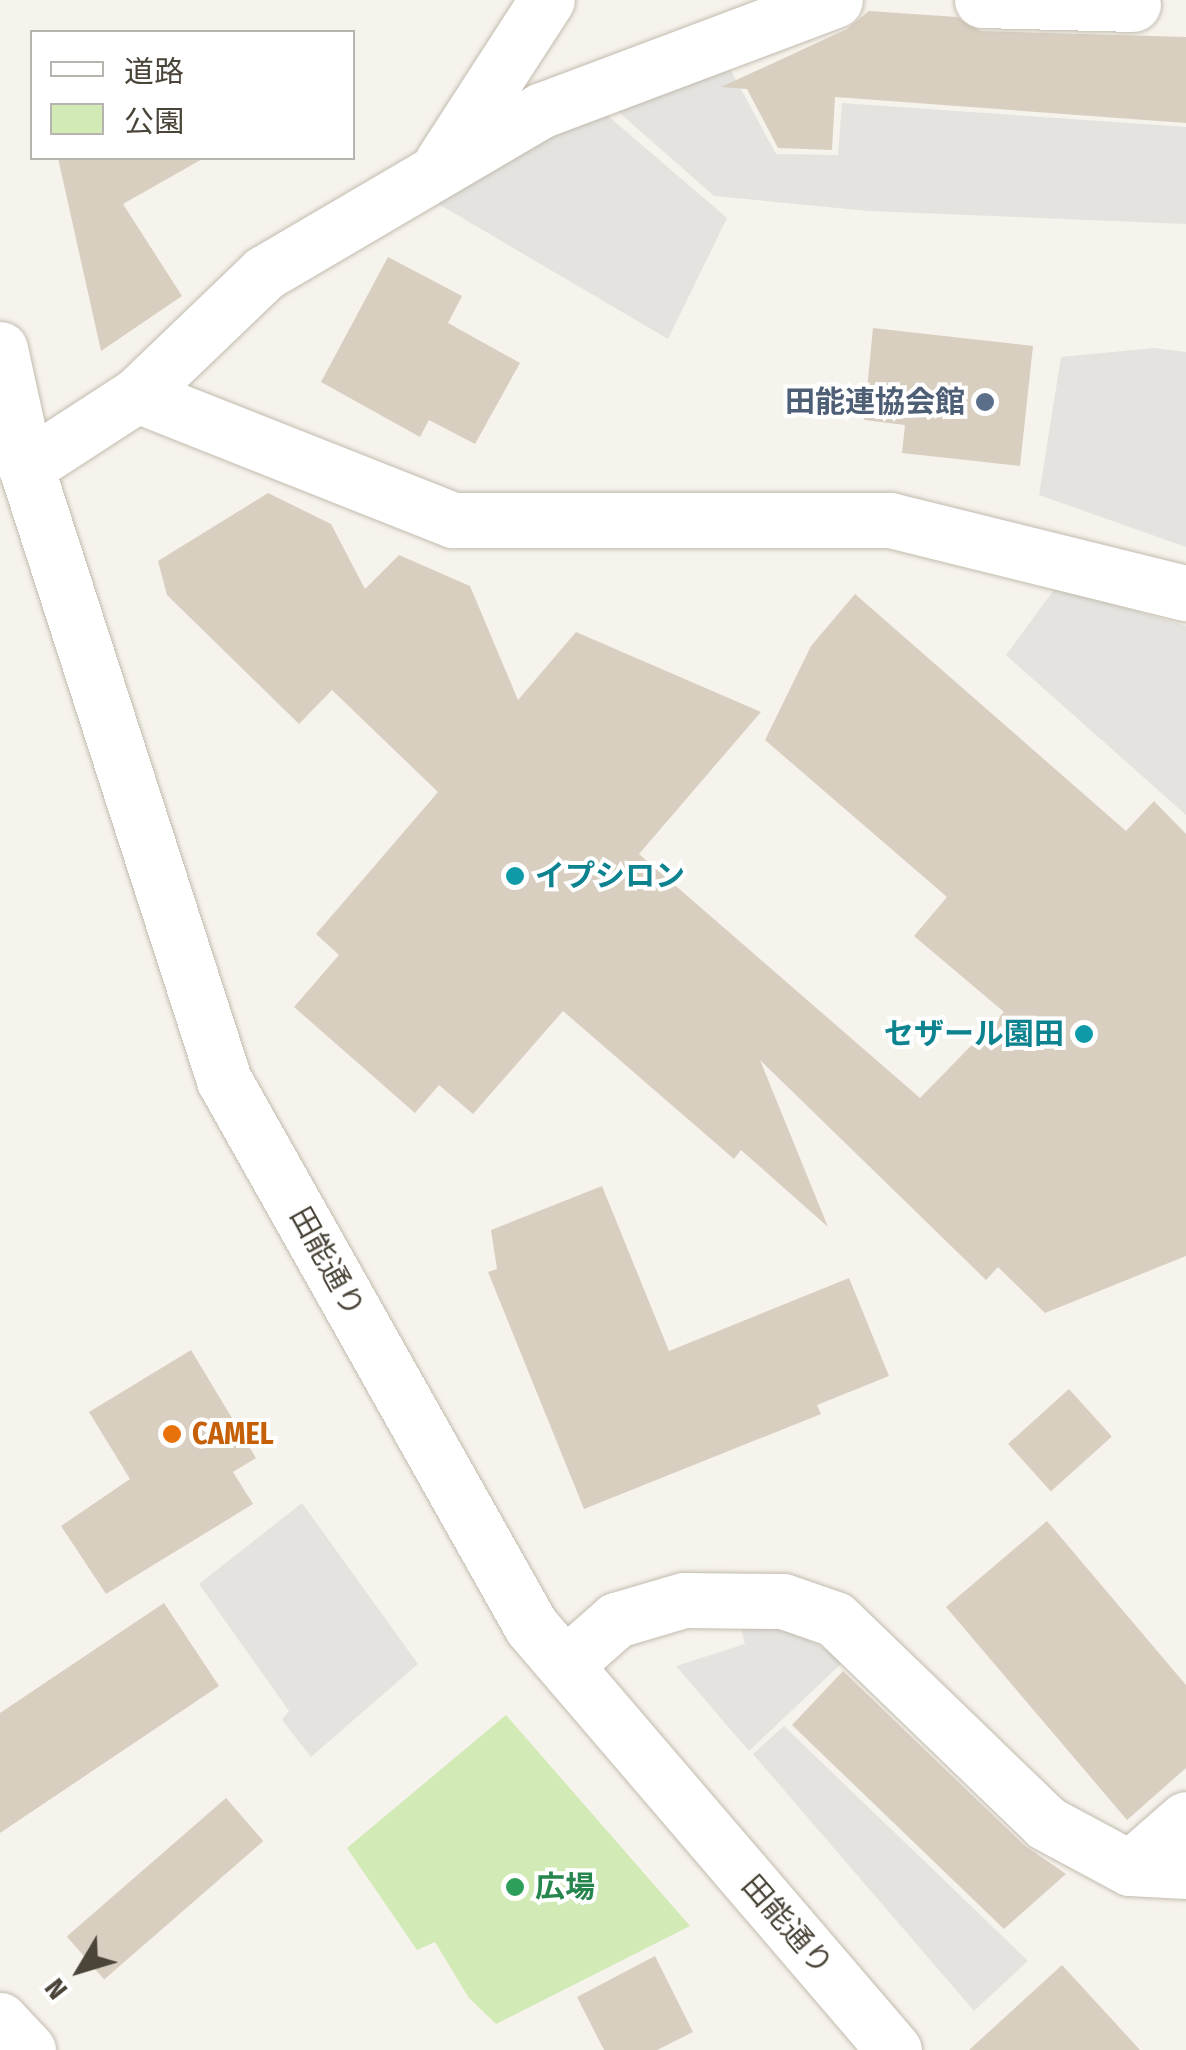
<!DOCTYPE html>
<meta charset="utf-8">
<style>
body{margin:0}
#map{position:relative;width:1186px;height:2050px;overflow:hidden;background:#f6f3ec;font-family:"Fira Sans Condensed","Noto Sans JP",sans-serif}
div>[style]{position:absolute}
.green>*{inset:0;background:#d2eab5}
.parking>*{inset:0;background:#e5e3e0}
.building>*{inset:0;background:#d8cfc1;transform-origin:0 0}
.roads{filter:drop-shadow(0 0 2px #c2bbae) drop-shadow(0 0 2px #c2bbae)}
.minor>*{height:55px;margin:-27.5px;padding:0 27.5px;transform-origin:27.5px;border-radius:27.5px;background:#fff}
.dots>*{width:28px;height:28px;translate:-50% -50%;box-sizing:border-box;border:5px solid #fff;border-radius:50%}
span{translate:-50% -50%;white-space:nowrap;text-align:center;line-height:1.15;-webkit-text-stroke:8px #fff;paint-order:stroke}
.service-label{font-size:30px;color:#4e5e75;font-weight:700}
.right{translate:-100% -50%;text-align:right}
.culture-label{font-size:30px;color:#0d838f;font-weight:700}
.left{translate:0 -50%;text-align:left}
.street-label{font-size:30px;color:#4b4439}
.food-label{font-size:30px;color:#c56008;font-weight:700}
.leisure-label{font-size:30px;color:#27864d;font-weight:700}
.legend{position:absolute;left:30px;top:30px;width:325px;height:130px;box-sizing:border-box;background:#fff;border:2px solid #b7b4b0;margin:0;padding:12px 18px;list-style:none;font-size:30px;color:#4b4439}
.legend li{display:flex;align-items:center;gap:20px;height:50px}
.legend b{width:50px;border:2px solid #b7b4b0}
.north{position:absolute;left:30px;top:1920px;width:100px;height:100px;-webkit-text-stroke:8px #fff;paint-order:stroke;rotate:232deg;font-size:28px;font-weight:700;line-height:40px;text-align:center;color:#4b4439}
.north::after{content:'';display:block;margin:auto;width:35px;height:45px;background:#4b4439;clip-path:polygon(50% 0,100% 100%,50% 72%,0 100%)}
</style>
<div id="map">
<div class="green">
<div style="clip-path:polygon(506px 1715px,690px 1926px,496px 2024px,469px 1998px,435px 1942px,417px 1950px,347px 1848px)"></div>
</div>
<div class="parking">
<div style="clip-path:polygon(730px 69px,776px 154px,838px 155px,842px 103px,1186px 127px,1186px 224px,869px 211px,714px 196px,613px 107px)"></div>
<div style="clip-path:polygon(600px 109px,727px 218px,668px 339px,435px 202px)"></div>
<div style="clip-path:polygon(1154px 348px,1186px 352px,1186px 547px,1039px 495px,1061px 357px)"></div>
<div style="clip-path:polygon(1056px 587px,1186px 626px,1186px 815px,1006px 655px)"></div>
<div style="clip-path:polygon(302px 1503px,418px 1664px,311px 1757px,282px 1720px,289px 1711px,199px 1584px)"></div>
<div style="clip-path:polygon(738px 1618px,792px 1631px,845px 1660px,749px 1751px,676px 1666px,745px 1644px)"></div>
<div style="clip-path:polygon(784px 1726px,1028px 1961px,974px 2011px,753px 1754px)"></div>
</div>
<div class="building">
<div style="clip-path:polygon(869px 11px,957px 17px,981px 31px,1186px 37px,1186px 123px,835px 97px,832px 150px,778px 148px,747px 89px,721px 87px,847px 29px)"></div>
<div style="clip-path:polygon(58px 158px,204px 158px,123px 204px,182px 296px,101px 351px)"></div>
<div style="clip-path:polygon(388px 257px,462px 296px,448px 323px,520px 363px,475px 444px,429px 420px,420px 437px,321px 382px)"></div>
<div style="clip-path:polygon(873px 328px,1033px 346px,1020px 466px,902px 453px,905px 425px,864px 420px)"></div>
<div style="clip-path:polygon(268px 493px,331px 524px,365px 589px,399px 555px,470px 586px,518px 700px,576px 632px,761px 712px,639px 854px,920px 1098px,1004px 1012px,914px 936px,947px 897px,765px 740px,811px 646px,855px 594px,1126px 831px,1154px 801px,1186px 834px,1186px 1256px,1045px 1313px,998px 1267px,986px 1280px,760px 1060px,828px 1227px,741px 1150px,734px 1159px,563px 1011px,473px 1114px,439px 1085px,415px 1113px,294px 1007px,339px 955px,316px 934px,438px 792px,332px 690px,299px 724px,167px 595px,158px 561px)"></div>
<div style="clip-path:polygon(602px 1186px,669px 1351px,849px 1278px,889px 1376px,817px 1405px,821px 1414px,584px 1509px,488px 1272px,497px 1269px,491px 1230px)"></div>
<div style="clip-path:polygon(191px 1350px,256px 1458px,233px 1472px,253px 1504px,106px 1594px,61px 1526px,130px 1479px,89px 1412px)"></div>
<div style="left:1069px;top:1389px;width:64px;height:82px;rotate:48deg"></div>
<div style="clip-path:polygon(1047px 1521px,1186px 1685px,1186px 1768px,1127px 1820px,946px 1607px)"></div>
<div style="clip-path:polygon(164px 1603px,219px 1686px,0 1833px,0 1713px)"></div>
<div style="clip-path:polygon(843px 1671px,1024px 1845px,1066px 1874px,1004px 1929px,792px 1725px)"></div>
<div style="left:226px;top:1798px;width:57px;height:211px;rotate:49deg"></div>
<div style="clip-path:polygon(655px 1956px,693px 2032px,657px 2050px,604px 2050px,577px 1997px)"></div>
<div style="clip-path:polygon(1062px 1965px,1140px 2050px,969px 2050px)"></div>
</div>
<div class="roads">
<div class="minor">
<div style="left:982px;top:0;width:151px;rotate:1.5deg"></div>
<div style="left:442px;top:162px;width:193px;rotate:-57.1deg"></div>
<div style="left:0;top:349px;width:121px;rotate:77.6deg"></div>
<div style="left:26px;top:467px;width:644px;rotate:72.1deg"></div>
<div style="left:224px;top:1080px;width:626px;rotate:60.65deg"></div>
<div style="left:531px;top:1626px;width:558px;rotate:49.43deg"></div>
<div style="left:137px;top:395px;width:340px;rotate:21.6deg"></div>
<div style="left:453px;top:520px;width:437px"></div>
<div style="left:890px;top:520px;width:305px;rotate:13.9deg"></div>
<div style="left:26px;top:467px;width:132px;rotate:-33deg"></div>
<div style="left:137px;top:395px;width:176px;rotate:-43.8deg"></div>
<div style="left:264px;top:273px;width:322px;rotate:-30.4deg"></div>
<div style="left:542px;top:110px;width:313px;rotate:-20.6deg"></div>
<div style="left:565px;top:1665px;width:68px;rotate:-41.4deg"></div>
<div style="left:616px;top:1620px;width:71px;rotate:-16.4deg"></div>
<div style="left:684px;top:1600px;width:99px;rotate:0.6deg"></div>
<div style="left:783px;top:1601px;width:55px;rotate:19.1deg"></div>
<div style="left:835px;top:1619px;width:293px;rotate:44deg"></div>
<div style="left:1046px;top:1823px;width:95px;rotate:28.2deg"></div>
<div style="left:1130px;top:1868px;width:56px;rotate:3.1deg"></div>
<div style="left:1130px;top:1868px;width:74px;rotate:-41.2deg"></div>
<div style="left:0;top:2020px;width:41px;rotate:47deg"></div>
</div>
</div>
<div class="dots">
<div style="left:985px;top:402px;background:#5c6f8a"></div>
<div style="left:515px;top:876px;background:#0f9aa8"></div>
<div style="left:1084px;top:1034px;background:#0f9aa8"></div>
<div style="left:172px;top:1434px;background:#e8710a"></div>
<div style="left:515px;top:1887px;background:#2e9e5b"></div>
</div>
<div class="service-label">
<span class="right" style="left:965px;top:402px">田能連協会館</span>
</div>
<div class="culture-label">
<span class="left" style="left:535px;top:876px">イプシロン</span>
<span class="right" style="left:1064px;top:1034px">セザール園田</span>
</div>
<div class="street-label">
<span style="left:327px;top:1262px;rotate:61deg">田能通り</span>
<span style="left:787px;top:1925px;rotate:49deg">田能通り</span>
</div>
<div class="food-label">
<span class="left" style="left:192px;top:1434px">CAMEL</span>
</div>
<div class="leisure-label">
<span class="left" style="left:535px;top:1887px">広場</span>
</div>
<ul class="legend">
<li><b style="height:12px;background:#fff"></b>道路</li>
<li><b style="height:28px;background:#d2eab5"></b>公園</li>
</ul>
<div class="north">N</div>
</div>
